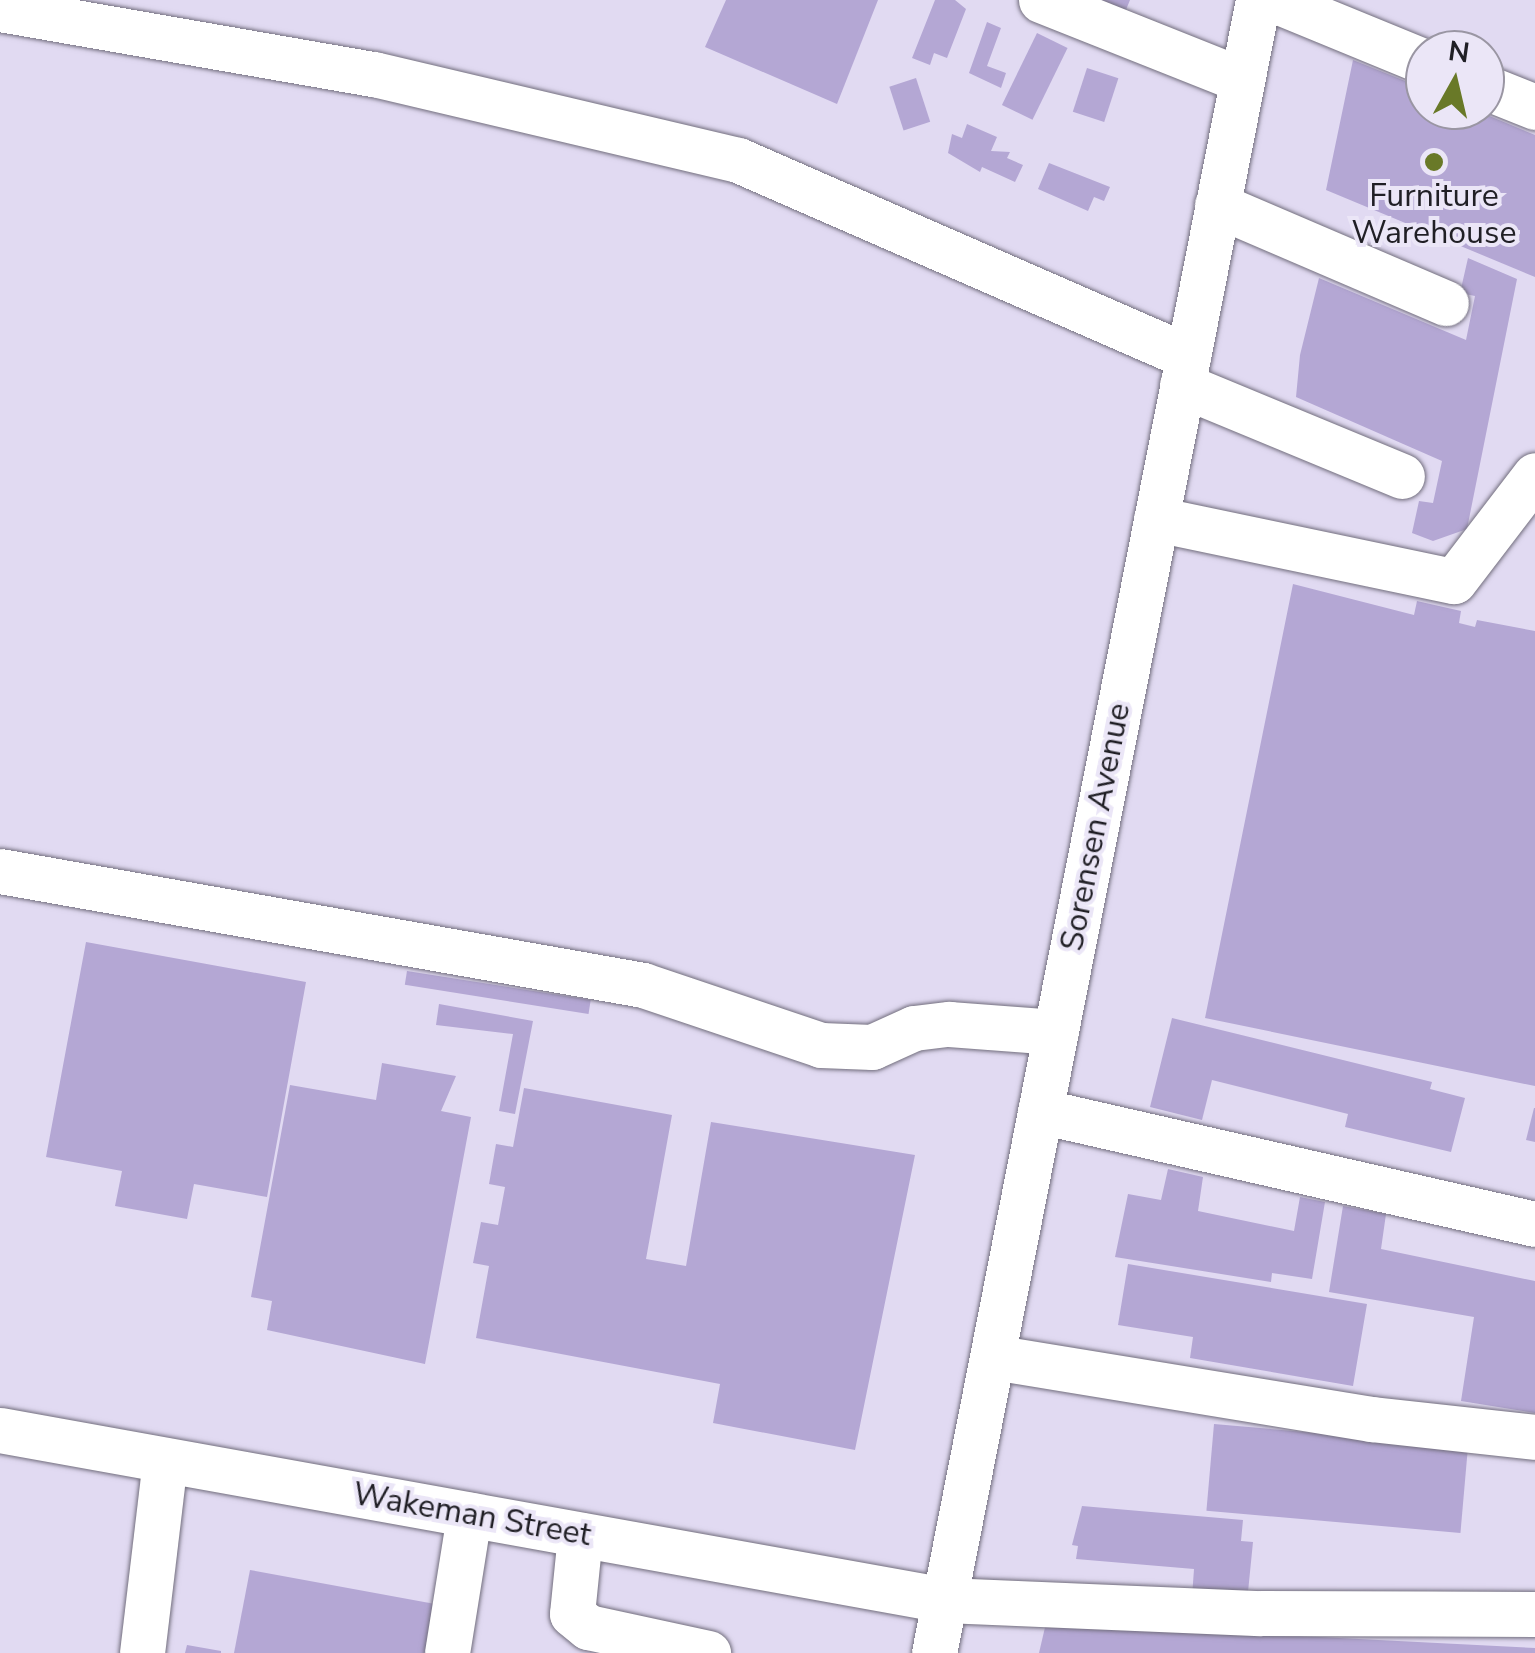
<!DOCTYPE html>
<style>
body{margin:0}
#map{position:relative;width:1535px;height:1653px;overflow:hidden;background:#ebe6f7;font-family:"Nunito Sans",sans-serif}
div>[style]{position:absolute}
.built>*{inset:0;background:#e1daf2}
.building>*{inset:0;background:#b4a7d4;transform-origin:0 0}
.roads{filter:drop-shadow(0 0 2px #726e7d) drop-shadow(0 0 2px #726e7d)}
.minor>*{height:45px;margin:-22.5px;padding:0 22.5px;transform-origin:22.5px;border-radius:22.5px;background:#fff}
.dots>*{width:28px;height:28px;translate:-50% -50%;box-sizing:border-box;border:5px solid #ebe6f7;border-radius:50%}
span{translate:-50% -50%;white-space:nowrap;text-align:center;line-height:1.15;-webkit-text-stroke:8px #ebe6f7;paint-order:stroke}
.poi-label{font-size:32px;color:#201f25}
.street-label{font-size:32px;color:#201f25}
.north{position:absolute;left:1405px;top:30px;width:100px;height:100px;box-sizing:border-box;background:#ebe6f7;border:2px solid #9a96a3;border-radius:50%;rotate:8deg;font-size:28px;font-weight:700;line-height:40px;text-align:center;color:#201f25}
.north::after{content:'';display:block;margin:auto;width:35px;height:45px;background:#697928;clip-path:polygon(50% 0,100% 100%,50% 72%,0 100%)}
</style>
<div id="map">
<div class="built">
<div style="clip-path:polygon(evenodd,0 0,1535px 0,1535px 1653px,0 1653px,0 0,1425px 50px,1485px 50px,1485px 110px,1425px 110px,1425px 50px)"></div>
</div>
<div class="building">
<div style="clip-path:polygon(726px 0,878px 0,837px 104px,705px 47px)"></div>
<div style="clip-path:polygon(935px 0,955px 0,966px 9px,947px 58px,934px 53px,930px 65px,912px 58px)"></div>
<div style="clip-path:polygon(1097px 0,1130px 0,1123px 17px)"></div>
<div style="clip-path:polygon(987px 22px,1001px 28px,987px 66px,1006px 73px,1001px 88px,969px 73px)"></div>
<div style="left:1037px;top:33px;width:34px;height:80px;rotate:26deg"></div>
<div style="clip-path:polygon(1353px 60px,1425px 89px,1425px 110px,1475px 110px,1535px 135px,1535px 277px,1326px 190px)"></div>
<div style="left:1087px;top:68px;width:33px;height:46px;rotate:18deg"></div>
<div style="left:916px;top:78px;width:46px;height:28px;rotate:72deg"></div>
<div style="clip-path:polygon(967px 124px,997px 137px,991px 151px,1010px 152px,1007px 158px,1023px 165px,1015px 182px,982px 167px,980px 172px,948px 153px,952px 134px,962px 138px)"></div>
<div style="clip-path:polygon(1049px 163px,1110px 187px,1104px 201px,1094px 197px,1088px 211px,1038px 189px)"></div>
<div style="clip-path:polygon(1468px 258px,1517px 279px,1467px 529px,1433px 541px,1412px 533px,1419px 501px,1433px 503px,1442px 461px,1296px 397px,1300px 355px,1319px 278px,1466px 340px,1475px 296px,1460px 293px)"></div>
<div style="clip-path:polygon(1293px 584px,1414px 615px,1417px 601px,1461px 611px,1459px 623px,1475px 627px,1477px 620px,1535px 631px,1535px 1086px,1205px 1018px)"></div>
<div style="clip-path:polygon(86px 942px,306px 982px,267px 1197px,194px 1184px,187px 1219px,115px 1206px,122px 1171px,46px 1157px)"></div>
<div style="left:407px;top:971px;width:186px;height:14px;rotate:9deg"></div>
<div style="clip-path:polygon(439px 1004px,533px 1021px,515px 1114px,499px 1111px,513px 1034px,436px 1025px)"></div>
<div style="clip-path:polygon(1172px 1018px,1432px 1082px,1430px 1089px,1465px 1098px,1451px 1152px,1345px 1127px,1348px 1114px,1212px 1080px,1202px 1120px,1150px 1107px)"></div>
<div style="clip-path:polygon(382px 1063px,456px 1076px,441px 1111px,471px 1117px,425px 1364px,267px 1330px,272px 1301px,251px 1297px,290px 1085px,376px 1100px)"></div>
<div style="clip-path:polygon(524px 1088px,672px 1115px,646px 1259px,686px 1266px,711px 1122px,915px 1155px,855px 1450px,713px 1423px,720px 1384px,476px 1338px,489px 1266px,473px 1263px,481px 1222px,498px 1225px,505px 1187px,489px 1184px,496px 1144px,513px 1147px)"></div>
<div style="clip-path:polygon(1534px 1108px,1535px 1108px,1535px 1142px,1526px 1140px)"></div>
<div style="clip-path:polygon(1168px 1169px,1203px 1177px,1198px 1211px,1294px 1231px,1300px 1197px,1325px 1202px,1312px 1279px,1272px 1273px,1271px 1282px,1115px 1257px,1128px 1194px,1161px 1200px)"></div>
<div style="clip-path:polygon(1343px 1206px,1386px 1214px,1381px 1249px,1535px 1281px,1535px 1413px,1461px 1401px,1474px 1317px,1329px 1292px)"></div>
<div style="clip-path:polygon(1128px 1264px,1367px 1304px,1353px 1386px,1190px 1358px,1193px 1337px,1118px 1325px)"></div>
<div style="left:1214px;top:1424px;width:255px;height:87px;rotate:5deg"></div>
<div style="clip-path:polygon(1082px 1506px,1243px 1520px,1241px 1541px,1253px 1542px,1247px 1602px,1192px 1597px,1194px 1569px,1076px 1559px,1078px 1546px,1072px 1545px)"></div>
<div style="clip-path:polygon(250px 1570px,435px 1604px,426px 1653px,234px 1653px)"></div>
<div style="clip-path:polygon(1046px 1623px,1535px 1648px,1535px 1653px,1039px 1653px)"></div>
<div style="clip-path:polygon(187px 1645px,221px 1651px,221px 1653px,185px 1653px)"></div>
</div>
<div class="roads">
<div class="minor">
<div style="left:1041px;top:0;width:216px;rotate:21.7deg"></div>
<div style="left:1274px;top:0;width:163px;rotate:22.3deg"></div>
<div style="left:0;top:9px;width:380px;rotate:9.9deg"></div>
<div style="left:374px;top:74px;width:374px;rotate:13.3deg"></div>
<div style="left:738px;top:160px;width:491px;rotate:23.6deg"></div>
<div style="left:1485px;top:87px;width:54px;rotate:21.8deg"></div>
<div style="left:1217px;top:205px;width:249px;rotate:23.2deg"></div>
<div style="left:1182px;top:385px;width:238px;rotate:22.5deg"></div>
<div style="left:1156px;top:519px;width:304px;rotate:11.8deg"></div>
<div style="left:1454px;top:581px;width:133px;rotate:-52.6deg"></div>
<div style="left:0;top:871px;width:653px;rotate:10.05deg"></div>
<div style="left:643px;top:985px;width:188px;rotate:18.6deg"></div>
<div style="left:821px;top:1045px;width:51px;rotate:2.2deg"></div>
<div style="left:872px;top:1047px;width:46px;rotate:-24.3deg"></div>
<div style="left:914px;top:1028px;width:35px;rotate:-7deg"></div>
<div style="left:949px;top:1024px;width:107px;rotate:4.3deg"></div>
<div style="left:1040px;top:1111px;width:508px;rotate:12.86deg"></div>
<div style="left:993px;top:1357px;width:384px;rotate:9.3deg"></div>
<div style="left:1372px;top:1419px;width:164px;rotate:6.3deg"></div>
<div style="left:0;top:1430px;width:960px;rotate:10.2deg"></div>
<div style="left:945px;top:1600px;width:316px;rotate:2.4deg"></div>
<div style="left:1261px;top:1613px;width:274px;rotate:0.2deg"></div>
<div style="left:580px;top:1535px;width:79px;rotate:95.8deg"></div>
<div style="left:572px;top:1614px;width:21px;rotate:39deg"></div>
<div style="left:588px;top:1627px;width:123px;rotate:12.2deg"></div>
<div style="left:142px;top:1653px;width:194px;rotate:-83.2deg"></div>
<div style="left:447px;top:1653px;width:140px;rotate:-80.9deg"></div>
<div style="left:934px;top:1653px;width:1684px;rotate:-78.91deg"></div>
</div>
</div>
<div class="dots">
<div style="left:1434px;top:162px;background:#697928"></div>
</div>
<div class="poi-label">
<span style="left:1434px;top:215px">Furniture<br>Warehouse</span>
</div>
<div class="street-label">
<span style="left:1096px;top:827px;rotate:-79deg">Sorensen Avenue</span>
<span style="left:472px;top:1515px;rotate:10deg">Wakeman Street</span>
</div>
<div class="north">N</div>
</div>
